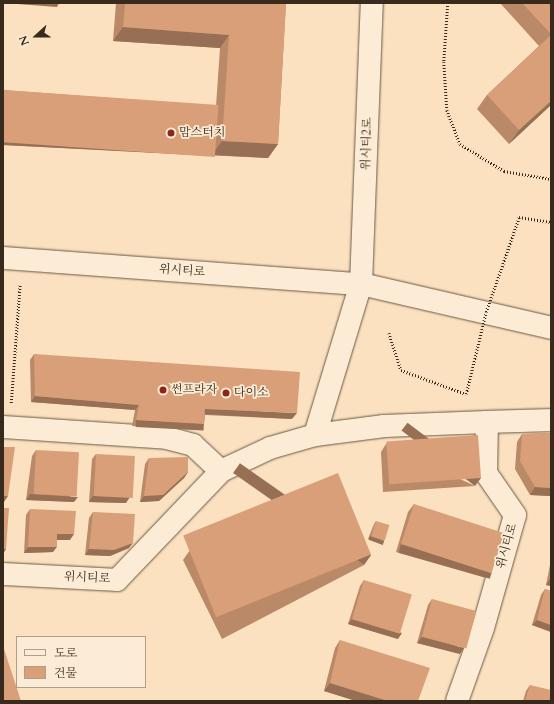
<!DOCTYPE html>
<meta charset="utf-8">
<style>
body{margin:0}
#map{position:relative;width:554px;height:704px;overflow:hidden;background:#fbe1bf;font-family:Cardo,"Noto Serif KR",serif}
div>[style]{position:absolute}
.path>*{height:2.5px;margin-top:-1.25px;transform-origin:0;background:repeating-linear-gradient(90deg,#382a1c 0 1px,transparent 0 3px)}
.roads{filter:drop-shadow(0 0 1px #695845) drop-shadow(0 0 1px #695845)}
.street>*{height:22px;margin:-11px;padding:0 11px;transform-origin:11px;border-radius:11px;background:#fcecd5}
.secondary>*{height:22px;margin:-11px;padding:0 11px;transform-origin:11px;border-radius:11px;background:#fcecd5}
.path-bridge>*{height:2.5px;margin-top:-1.25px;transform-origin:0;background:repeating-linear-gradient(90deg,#382a1c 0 1px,transparent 0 3px)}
.wall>*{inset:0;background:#ba8967}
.shaded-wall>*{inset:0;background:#976f54;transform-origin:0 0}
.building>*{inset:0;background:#d89f78;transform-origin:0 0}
.dots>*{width:11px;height:11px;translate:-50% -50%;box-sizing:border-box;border:2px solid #fcecd5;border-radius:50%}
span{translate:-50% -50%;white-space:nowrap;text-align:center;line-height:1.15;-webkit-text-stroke:3.5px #fcecd5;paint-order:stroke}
.poi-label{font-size:12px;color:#382a1c}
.left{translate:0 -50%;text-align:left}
.street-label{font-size:12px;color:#382a1c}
.frame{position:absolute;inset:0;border:4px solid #382a1c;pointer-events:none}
.legend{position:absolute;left:16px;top:636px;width:130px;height:52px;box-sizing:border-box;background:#fcecd5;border:1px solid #ae9e8b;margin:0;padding:5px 7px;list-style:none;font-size:12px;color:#382a1c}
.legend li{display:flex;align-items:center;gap:8px;height:20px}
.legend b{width:20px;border:1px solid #ae9e8b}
.north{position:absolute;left:16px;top:16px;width:40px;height:40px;-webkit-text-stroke:3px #fcecd5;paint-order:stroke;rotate:249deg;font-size:11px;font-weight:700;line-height:16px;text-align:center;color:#382a1c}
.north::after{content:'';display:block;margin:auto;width:14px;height:18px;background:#382a1c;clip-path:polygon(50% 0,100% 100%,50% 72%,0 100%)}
</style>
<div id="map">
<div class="path">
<div style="left:448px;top:3px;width:59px;rotate:93.9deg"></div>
<div style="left:444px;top:62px;width:48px;rotate:86.4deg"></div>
<div style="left:447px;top:110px;width:36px;rotate:69deg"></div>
<div style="left:460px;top:144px;width:52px;rotate:31.5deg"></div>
<div style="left:504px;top:171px;width:48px;rotate:9.7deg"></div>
<div style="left:389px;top:333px;width:39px;rotate:72deg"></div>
<div style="left:11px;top:403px;width:119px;rotate:-85.7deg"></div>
</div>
<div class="roads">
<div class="street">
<div style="left:487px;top:422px;width:64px;rotate:-1.8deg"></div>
<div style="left:3px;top:427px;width:164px;rotate:3.8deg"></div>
<div style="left:167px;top:438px;width:27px;rotate:15deg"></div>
<div style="left:193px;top:445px;width:38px;rotate:43deg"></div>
<div style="left:315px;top:435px;width:70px;rotate:-7.4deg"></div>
<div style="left:384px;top:426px;width:103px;rotate:-2.2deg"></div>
<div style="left:487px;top:422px;width:51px;rotate:91.1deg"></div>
<div style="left:486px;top:473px;width:51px;rotate:55.4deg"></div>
<div style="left:515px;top:515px;width:117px;rotate:105.8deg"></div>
<div style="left:483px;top:628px;width:77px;rotate:109.6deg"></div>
<div style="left:3px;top:574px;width:114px;rotate:3deg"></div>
<div style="left:117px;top:580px;width:151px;rotate:-46.3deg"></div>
<div style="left:221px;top:471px;width:54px;rotate:-25.1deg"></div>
<div style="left:270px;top:448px;width:47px;rotate:-16.1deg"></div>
<div style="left:315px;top:435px;width:158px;rotate:-73.1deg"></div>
</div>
<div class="secondary">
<div style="left:3px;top:258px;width:359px;rotate:4.2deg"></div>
<div style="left:361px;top:284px;width:195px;rotate:13deg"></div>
<div style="left:361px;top:284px;width:281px;rotate:-87.8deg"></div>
</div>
</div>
<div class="path-bridge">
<div style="left:401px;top:370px;width:69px;rotate:20.3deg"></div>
<div style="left:466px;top:394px;width:84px;rotate:-76.3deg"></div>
<div style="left:486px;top:312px;width:101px;rotate:-70.8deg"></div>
<div style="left:519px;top:217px;width:32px;rotate:9deg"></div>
</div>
<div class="wall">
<div style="clip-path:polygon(116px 3px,286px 3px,278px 144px,268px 158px,3px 145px,3px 90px,216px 106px,220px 48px,113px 41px)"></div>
<div style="clip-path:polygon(500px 3px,551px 3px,551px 105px,509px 144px,477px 109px,487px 95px,539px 46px)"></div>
<div style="clip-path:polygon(34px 354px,292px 419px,205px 415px,204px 424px,200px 430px,132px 426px,135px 410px,31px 402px,30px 360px)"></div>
<div style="clip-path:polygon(551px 433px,551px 496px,530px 495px,515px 469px,517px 442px,522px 434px)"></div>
<div style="clip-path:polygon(386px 444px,475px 486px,383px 492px,381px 452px)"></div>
<div style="clip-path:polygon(36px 450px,74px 502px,26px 500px,32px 456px)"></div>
<div style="clip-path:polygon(96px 454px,126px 503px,89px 502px,92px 459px)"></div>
<div style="clip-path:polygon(149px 458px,188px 472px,184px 478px,159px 501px,140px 502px,145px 464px)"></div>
<div style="clip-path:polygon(414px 504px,486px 578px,396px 552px,408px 512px)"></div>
<div style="clip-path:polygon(30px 509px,70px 540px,57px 540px,53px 552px,24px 553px,26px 515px)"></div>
<div style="clip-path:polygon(93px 512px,129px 548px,110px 556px,85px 555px,89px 518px)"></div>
<div style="clip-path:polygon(376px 521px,384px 541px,382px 544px,368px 539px,374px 524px)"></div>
<div style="clip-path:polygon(190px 550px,371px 555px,364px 565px,222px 639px,183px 560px)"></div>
<div style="clip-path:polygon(551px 560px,551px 586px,546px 585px)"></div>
<div style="clip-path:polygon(364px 580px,398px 639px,348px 624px,360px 586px)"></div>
<div style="clip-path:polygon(545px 589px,551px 591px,551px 632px,532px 625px,541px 595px)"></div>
<div style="clip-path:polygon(432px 599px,460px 654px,417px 643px,428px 605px)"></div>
<div style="clip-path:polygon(340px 640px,418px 701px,356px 701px,324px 691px,335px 648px)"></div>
<div style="clip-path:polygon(530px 685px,551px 701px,523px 701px,526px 691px)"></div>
</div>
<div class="shaded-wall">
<div style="clip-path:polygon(18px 3px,59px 3px,57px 7px,17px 4px)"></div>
<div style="clip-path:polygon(123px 27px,229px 35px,220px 48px,113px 41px)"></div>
<div style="clip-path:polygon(551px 101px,551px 105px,509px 144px,519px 130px)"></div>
<div style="clip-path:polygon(222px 141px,278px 144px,268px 158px,212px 155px)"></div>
<div style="left:3px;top:142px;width:211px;height:3px;rotate:3deg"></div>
<div style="clip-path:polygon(35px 396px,139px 405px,135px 410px,31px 402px)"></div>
<div style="clip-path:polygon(205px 409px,297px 413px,292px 419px,201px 414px)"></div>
<div style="left:136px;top:420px;width:68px;height:7px;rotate:3deg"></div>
<div style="clip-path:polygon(188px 472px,184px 478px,159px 501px,140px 502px,144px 496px)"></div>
<div style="left:481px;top:478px;width:10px;height:92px;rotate:127deg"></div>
<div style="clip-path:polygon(535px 487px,551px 488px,551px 496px,530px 495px)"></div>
<div style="clip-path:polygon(30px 494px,78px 497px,74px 502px,26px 500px)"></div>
<div style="clip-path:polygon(3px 496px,8px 496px,4px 502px,3px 502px)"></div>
<div style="clip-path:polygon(93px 496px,130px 497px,126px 503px,89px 502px)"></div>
<div style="clip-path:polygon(57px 534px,74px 534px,70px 540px,53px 540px)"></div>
<div style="left:370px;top:536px;width:15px;height:4px;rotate:20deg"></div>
<div style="clip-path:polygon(133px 543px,129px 548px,110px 556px,85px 555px,89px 549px)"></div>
<div style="left:401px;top:544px;width:95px;height:9px;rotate:16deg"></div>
<div style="clip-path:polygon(28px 547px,57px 547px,53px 552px,24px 553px)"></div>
<div style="clip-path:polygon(3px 549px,6px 549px,3px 554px)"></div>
<div style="left:371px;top:555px;width:12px;height:160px;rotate:125deg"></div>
<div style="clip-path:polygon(550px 579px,551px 579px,551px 586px,546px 585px)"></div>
<div style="clip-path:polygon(352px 619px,402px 633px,398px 639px,348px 624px)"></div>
<div style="clip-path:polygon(537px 620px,551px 625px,551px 632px,532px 625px)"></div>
<div style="clip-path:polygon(422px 637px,464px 648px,460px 654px,417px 643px)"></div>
<div style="clip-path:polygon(330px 683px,388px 701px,356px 701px,324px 691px)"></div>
</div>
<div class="building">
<div style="clip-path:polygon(125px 3px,286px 3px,278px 144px,222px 141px,229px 35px,123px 27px)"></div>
<div style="clip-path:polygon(522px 3px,551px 3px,551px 34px)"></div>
<div style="clip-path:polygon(551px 35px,551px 101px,519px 130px,487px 95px)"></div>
<div style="left:3px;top:90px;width:216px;height:52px;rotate:4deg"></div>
<div style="clip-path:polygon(34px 354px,300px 372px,297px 413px,205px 409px,204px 424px,136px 420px,139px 405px,35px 396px)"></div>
<div style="clip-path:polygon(551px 433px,551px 488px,535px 487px,520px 461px,522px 434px)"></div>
<div style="left:478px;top:435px;width:43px;height:92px;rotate:86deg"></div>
<div style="clip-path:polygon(3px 447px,15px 447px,8px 496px,3px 496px)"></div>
<div style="left:36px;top:450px;width:43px;height:44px;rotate:3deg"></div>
<div style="left:96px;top:454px;width:39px;height:42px;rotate:3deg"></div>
<div style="clip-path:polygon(188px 457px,188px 472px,163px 495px,144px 496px,149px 458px)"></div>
<div style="left:338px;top:473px;width:88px;height:167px;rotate:68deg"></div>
<div style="left:414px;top:504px;width:95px;height:42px;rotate:18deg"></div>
<div style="clip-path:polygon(3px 508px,9px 508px,6px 549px,3px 549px)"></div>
<div style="clip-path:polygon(30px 509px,76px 511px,74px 534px,57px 534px,57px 547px,28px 547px)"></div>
<div style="clip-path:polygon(93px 512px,135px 514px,133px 543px,114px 550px,89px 549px)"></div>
<div style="left:376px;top:521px;width:14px;height:16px;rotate:17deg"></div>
<div style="left:364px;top:580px;width:50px;height:41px;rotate:17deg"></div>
<div style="clip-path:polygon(545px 589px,551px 591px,551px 625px,537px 620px)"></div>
<div style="left:432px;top:599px;width:46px;height:39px;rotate:15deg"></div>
<div style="clip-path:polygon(340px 640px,430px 668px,418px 701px,388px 701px,330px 683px)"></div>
<div style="clip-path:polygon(3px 646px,21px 701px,3px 701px)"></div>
<div style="clip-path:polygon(530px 685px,551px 690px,551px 701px,525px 701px)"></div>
</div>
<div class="dots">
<div style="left:171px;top:133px;background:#8f2418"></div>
<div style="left:163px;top:390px;background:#8f2418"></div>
<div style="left:226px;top:393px;background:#8f2418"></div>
</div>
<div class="poi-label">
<span class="left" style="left:179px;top:133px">맘스터치</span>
<span class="left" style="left:171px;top:390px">썬프라자</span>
<span class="left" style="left:234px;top:393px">다이소</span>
</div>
<div class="street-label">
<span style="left:367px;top:144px;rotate:-88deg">위시티2로</span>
<span style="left:182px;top:271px;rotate:4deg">위시티로</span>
<span style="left:507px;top:546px;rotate:-74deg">위시티로</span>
<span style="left:87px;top:578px;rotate:3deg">위시티로</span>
</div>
<div class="frame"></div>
<ul class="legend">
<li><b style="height:5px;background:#fcecd5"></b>도로</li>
<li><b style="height:11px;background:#d89f78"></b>건물</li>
</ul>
<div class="north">N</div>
</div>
